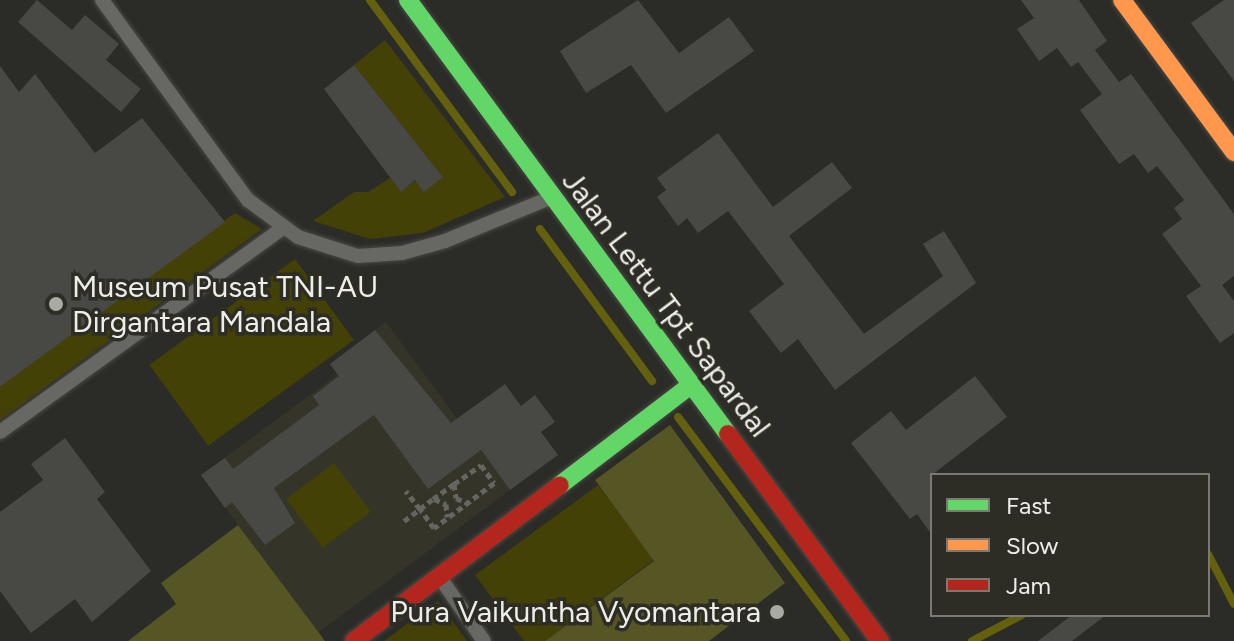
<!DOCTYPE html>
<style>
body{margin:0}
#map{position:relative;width:1234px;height:641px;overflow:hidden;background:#2b2b27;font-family:Figtree,sans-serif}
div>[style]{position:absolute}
.built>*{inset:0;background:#343428}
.green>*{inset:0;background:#434106;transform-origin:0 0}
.forest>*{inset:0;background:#565524}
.stream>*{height:8px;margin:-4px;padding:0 4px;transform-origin:4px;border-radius:4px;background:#63610d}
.building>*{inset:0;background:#484845}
.path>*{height:5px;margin-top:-2.5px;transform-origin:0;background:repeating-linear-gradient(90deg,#656562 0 6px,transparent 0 10px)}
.roads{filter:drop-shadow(0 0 2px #484843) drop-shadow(0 0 2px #484843)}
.lane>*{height:14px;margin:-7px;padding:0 7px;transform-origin:7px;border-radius:7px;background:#676764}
.fast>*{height:18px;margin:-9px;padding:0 9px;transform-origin:9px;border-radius:9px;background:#63d668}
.slow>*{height:18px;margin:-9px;padding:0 9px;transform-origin:9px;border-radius:9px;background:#ff974d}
.jam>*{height:18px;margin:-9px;padding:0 9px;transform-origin:9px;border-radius:9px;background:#b3261e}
.dots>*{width:22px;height:22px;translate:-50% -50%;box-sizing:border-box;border:4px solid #2d2d25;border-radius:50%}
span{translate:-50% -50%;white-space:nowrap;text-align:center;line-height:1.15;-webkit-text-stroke:7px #2d2d25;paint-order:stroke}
.poi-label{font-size:30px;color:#eeeee9}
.left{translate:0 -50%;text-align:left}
.right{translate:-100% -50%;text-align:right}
.street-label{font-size:30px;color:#eeeee9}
.legend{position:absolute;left:930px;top:473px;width:280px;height:144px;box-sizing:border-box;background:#2d2d25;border:2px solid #7a7a73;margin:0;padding:10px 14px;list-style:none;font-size:24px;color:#eeeee9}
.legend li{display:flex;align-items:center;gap:16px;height:40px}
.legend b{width:40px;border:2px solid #7a7a73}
</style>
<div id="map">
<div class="built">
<div style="clip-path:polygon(386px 322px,510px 490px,318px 633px,201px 475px,337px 375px,330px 364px)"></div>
</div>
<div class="green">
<div style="clip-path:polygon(385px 40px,505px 197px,423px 233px,370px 239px,313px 221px,354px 192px,368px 192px,390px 178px,401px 191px,415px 181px,443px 177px,354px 65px)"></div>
<div style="clip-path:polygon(235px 213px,262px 229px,0 420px,0 387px)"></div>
<div style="left:295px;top:259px;width:100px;height:180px;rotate:54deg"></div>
<div style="left:334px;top:463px;width:61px;height:60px;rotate:53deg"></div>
<div style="clip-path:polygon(598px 485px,654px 560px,545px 641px,524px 641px,475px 575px)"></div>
<div style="clip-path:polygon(438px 601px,467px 641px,384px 641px)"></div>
</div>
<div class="forest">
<div style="clip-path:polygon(670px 425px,785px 583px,709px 641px,545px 641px,654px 561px,595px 480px)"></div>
<div style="clip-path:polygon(238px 525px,325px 641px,128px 641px,176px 604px,161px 583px)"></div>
</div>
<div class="stream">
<div style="left:370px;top:0;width:239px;rotate:53.5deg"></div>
<div style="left:540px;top:229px;width:189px;rotate:53.6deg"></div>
<div style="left:678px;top:417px;width:280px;rotate:53.1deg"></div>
<div style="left:1208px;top:554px;width:56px;rotate:62.5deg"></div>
<div style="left:972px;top:641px;width:56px;rotate:-27.5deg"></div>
</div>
<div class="building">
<div style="clip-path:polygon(37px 0,72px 30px,85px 15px,119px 44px,106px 60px,141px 89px,121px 112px,18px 22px)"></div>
<div style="clip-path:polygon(638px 0,679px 53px,729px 17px,754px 51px,666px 113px,631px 65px,586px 93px,560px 51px)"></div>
<div style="clip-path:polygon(1021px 0,1079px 0,1107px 41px,1095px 50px,1119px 82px,1131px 74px,1234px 214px,1234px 276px,1222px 285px,1234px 301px,1234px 333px,1220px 343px,1186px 296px,1201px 286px,1162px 234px,1182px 219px,1174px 208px,1184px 200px,1157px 166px,1148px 173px,1134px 154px,1119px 164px,1080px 110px,1102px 94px,1078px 62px,1071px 67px,1057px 48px,1039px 61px,1017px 29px,1034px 18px)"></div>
<div style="clip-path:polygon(1224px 0,1234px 0,1234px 81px,1191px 23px)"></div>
<div style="clip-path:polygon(354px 65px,443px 177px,424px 192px,415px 180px,401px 192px,324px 89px)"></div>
<div style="clip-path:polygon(0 66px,19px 92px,35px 74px,95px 153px,142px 118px,225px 222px,0 387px)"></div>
<div style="clip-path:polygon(718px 133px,773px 207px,832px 162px,852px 188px,789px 236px,864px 334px,943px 276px,923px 244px,944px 231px,976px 283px,835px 390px,798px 339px,781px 353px,749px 311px,784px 284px,728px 211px,698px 233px,687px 218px,678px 226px,657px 197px,666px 190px,657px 178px)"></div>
<div style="clip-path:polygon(375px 330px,451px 423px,505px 384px,521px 406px,535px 395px,555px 422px,541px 432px,558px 455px,510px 490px,481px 450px,428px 489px,374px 415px,274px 488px,295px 523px,265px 545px,232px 502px,225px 508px,201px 475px,225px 458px,233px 469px,319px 405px,313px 396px,339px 376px,330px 364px)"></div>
<div style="clip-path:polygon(975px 376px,1007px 417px,932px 475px,932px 535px,917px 514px,910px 519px,851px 443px,891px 411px,906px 430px)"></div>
<div style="clip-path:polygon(65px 438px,105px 492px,97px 499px,151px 571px,92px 622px,75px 599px,31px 633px,0 591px,0 512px,43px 480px,31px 464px)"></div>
<div style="clip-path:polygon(1072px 615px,1106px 615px,1072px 641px,1038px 641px)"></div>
</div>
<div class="path">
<div style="left:454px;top:484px;width:14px;rotate:82deg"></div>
<div style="left:456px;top:498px;width:12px;rotate:24deg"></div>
<div style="left:434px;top:499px;width:13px;rotate:23deg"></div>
<div style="left:446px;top:504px;width:13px;rotate:86deg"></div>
<div style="left:404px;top:521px;width:20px;rotate:-37deg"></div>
<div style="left:420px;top:509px;width:16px;rotate:-38deg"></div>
<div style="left:433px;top:499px;width:26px;rotate:-36deg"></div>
<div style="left:454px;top:484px;width:33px;rotate:-35deg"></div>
<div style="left:481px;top:465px;width:22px;rotate:54deg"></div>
<div style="left:494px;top:483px;width:75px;rotate:143.1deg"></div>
<div style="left:434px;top:528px;width:24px;rotate:-126deg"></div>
<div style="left:420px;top:509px;width:23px;rotate:-128deg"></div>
</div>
<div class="roads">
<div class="lane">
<div style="left:102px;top:0;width:248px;rotate:53.9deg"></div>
<div style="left:248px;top:200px;width:62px;rotate:36.5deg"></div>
<div style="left:298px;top:237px;width:63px;rotate:17.6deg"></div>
<div style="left:358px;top:256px;width:44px;rotate:-3.9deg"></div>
<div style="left:402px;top:253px;width:45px;rotate:-15.6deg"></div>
<div style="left:445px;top:241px;width:113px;rotate:-22.3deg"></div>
<div style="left:0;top:432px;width:347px;rotate:-35.8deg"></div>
<div style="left:441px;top:579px;width:75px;rotate:55.3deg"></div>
</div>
<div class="fast">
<div style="left:408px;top:0;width:539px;rotate:53.6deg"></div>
<div style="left:560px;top:485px;width:165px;rotate:-37.4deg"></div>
</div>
<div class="slow">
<div style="left:1122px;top:0;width:189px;rotate:53.6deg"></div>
</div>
<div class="jam">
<div style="left:728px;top:434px;width:257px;rotate:53.7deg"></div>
<div style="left:354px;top:641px;width:258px;rotate:-37.1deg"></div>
</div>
</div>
<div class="dots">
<div style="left:56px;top:304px;background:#aaaaa5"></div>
<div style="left:777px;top:612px;background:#aaaaa5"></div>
</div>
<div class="poi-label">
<span class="left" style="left:72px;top:304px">Museum Pusat TNI-AU<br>Dirgantara Mandala</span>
<span class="right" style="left:761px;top:612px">Pura Vaikuntha Vyomantara</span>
</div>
<div class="street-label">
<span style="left:666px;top:304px;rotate:53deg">Jalan Lettu Tpt Sapardal</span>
</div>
<ul class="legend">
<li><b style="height:10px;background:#63d668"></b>Fast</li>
<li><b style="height:10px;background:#ff974d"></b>Slow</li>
<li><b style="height:10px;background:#b3261e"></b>Jam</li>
</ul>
</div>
